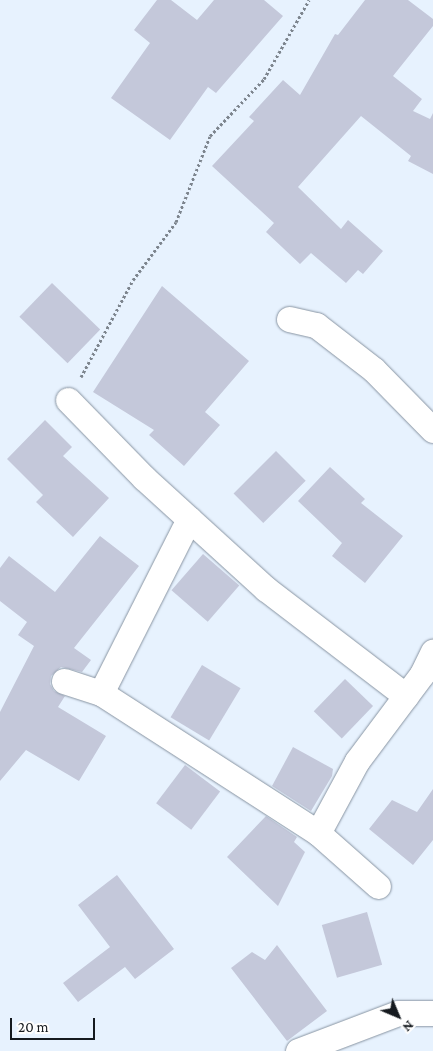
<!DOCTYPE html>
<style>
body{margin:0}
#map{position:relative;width:433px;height:1051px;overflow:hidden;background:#e7f2fe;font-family:"Crimson Pro",serif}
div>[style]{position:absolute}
.building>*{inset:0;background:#c4c8da;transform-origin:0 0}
.path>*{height:3px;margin-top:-1.5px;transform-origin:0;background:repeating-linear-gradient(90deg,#7d858e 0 2.5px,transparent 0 5px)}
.roads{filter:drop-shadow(0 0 1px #8894a2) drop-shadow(0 0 1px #8894a2)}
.minor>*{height:25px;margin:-12.5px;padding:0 12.5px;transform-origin:12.5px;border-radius:12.5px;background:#fff}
span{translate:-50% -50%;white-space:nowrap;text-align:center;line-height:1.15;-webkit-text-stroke:4.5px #fefefe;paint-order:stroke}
.north{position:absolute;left:373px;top:991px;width:50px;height:50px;-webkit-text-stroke:4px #fefefe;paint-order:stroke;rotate:135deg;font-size:14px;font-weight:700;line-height:20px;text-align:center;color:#151a1f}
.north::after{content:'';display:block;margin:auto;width:18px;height:22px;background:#151a1f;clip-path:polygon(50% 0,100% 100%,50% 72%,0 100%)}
.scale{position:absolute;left:10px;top:1018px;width:85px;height:22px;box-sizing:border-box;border:2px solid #151a1f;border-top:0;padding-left:6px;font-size:15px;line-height:18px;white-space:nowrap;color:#151a1f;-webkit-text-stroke:4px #fefefe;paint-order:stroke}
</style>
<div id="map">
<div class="building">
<div style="clip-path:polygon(157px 0,171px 0,197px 20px,214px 0,264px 0,283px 16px,216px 93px,208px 87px,170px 140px,111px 98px,150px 43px,134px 30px)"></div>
<div style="clip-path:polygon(365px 0,408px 0,433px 19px,433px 26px,393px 76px,422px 99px,413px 111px,430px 119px,433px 113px,433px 174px,408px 161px,411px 156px,361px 116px,298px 187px,341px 229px,348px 220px,383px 251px,363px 274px,358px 270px,346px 283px,311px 253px,300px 264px,266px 232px,274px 223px,212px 166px,254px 121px,249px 117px,283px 80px,300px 95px,335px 34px,338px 35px)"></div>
<div style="left:52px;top:283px;width:67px;height:47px;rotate:44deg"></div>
<div style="clip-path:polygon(162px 286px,249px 361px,205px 412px,220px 425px,184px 466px,149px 435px,154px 430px,93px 392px)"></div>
<div style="clip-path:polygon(45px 420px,72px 447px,63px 456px,109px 498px,73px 537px,36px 502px,43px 495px,7px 459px)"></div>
<div style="left:276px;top:451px;width:42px;height:60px;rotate:45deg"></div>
<div style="clip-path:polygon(330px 467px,365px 499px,361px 503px,403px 536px,365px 583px,332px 556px,342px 543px,298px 501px)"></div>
<div style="clip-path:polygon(100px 536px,139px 566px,74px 648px,91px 660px,82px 672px,61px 667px,51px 676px,50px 684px,54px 691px,65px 696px,58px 707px,106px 736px,79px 781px,26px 750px,0 781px,0 712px,34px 646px,18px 635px,27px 622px,0 601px,0 568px,9px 556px,55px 592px)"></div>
<div style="left:203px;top:554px;width:48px;height:48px;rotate:41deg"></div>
<div style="left:202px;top:665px;width:45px;height:61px;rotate:31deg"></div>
<div style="left:345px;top:679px;width:39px;height:45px;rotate:44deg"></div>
<div style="clip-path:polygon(293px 747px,333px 769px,332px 776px,311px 811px,272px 786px)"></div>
<div style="left:185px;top:765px;width:44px;height:48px;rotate:37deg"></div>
<div style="clip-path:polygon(433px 789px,433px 840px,413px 865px,369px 829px,392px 800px,417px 812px)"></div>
<div style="clip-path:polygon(266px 816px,297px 837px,294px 842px,305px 852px,278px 906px,227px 857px)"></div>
<div style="clip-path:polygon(117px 875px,174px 949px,135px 979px,125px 967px,78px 1002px,63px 983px,110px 947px,78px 905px)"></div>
<div style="left:367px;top:912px;width:55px;height:47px;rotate:74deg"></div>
<div style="clip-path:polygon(277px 945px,327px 1011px,287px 1041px,231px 968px,252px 952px,265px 960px)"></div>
</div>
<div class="path">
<div style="left:81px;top:377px;width:110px;rotate:-61.8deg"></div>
<div style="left:133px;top:280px;width:72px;rotate:-53.4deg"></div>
<div style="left:176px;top:222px;width:92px;rotate:-68.4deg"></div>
<div style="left:210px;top:136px;width:79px;rotate:-46.5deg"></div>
<div style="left:264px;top:79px;width:91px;rotate:-60.3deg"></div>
</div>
<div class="roads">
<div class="minor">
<div style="left:289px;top:319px;width:28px;rotate:13deg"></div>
<div style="left:316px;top:325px;width:73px;rotate:37.8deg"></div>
<div style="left:374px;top:370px;width:84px;rotate:45.5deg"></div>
<div style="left:68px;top:400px;width:109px;rotate:45.7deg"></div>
<div style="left:144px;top:478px;width:165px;rotate:42.3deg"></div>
<div style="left:266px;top:589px;width:176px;rotate:37.4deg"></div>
<div style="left:64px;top:681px;width:39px;rotate:18deg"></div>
<div style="left:101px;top:693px;width:258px;rotate:32.8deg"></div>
<div style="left:318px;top:833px;width:80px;rotate:41.5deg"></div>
<div style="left:101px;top:693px;width:195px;rotate:-63.2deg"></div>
<div style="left:318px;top:833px;width:82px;rotate:-61.6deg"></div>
<div style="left:357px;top:761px;width:109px;rotate:-53.2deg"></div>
<div style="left:422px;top:674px;width:25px;rotate:-64deg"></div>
<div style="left:298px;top:1051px;width:107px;rotate:-20.8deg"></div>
<div style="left:398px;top:1013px;width:35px"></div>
</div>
</div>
<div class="north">N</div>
<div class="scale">20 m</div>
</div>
